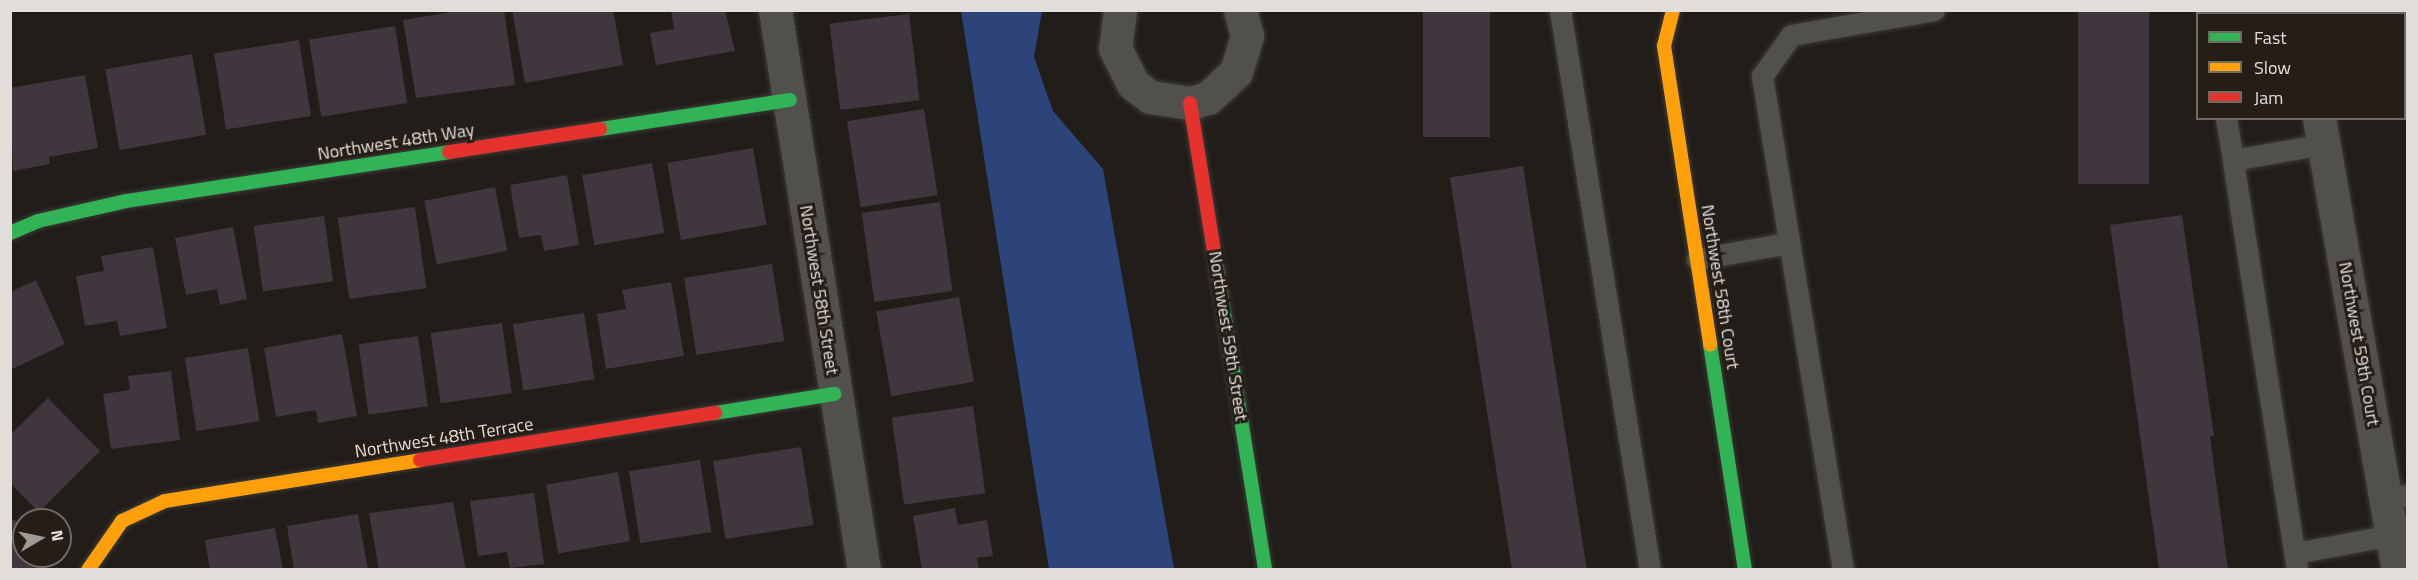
<!DOCTYPE html>
<style>
body{margin:0}
#map{position:relative;width:2418px;height:580px;overflow:hidden;background:#211e1a;font-family:"Titillium Web",sans-serif}
div>[style]{position:absolute}
.water>*{inset:0;background:#2c447a}
.building>*{inset:0;background:#3f363e;transform-origin:0 0}
.roads{filter:drop-shadow(0 0 2px #3d3b38) drop-shadow(0 0 2px #3d3b38)}
.lane>*{height:21px;margin:-10.5px;padding:0 10.5px;transform-origin:10.5px;border-radius:10.5px;background:#52504d}
.street>*{height:33px;margin:-16.5px;padding:0 16.5px;transform-origin:16.5px;border-radius:16.5px;background:#52504d}
.fast>*{height:14px;margin:-7px;padding:0 7px;transform-origin:7px;border-radius:7px;background:#30b455}
.slow>*{height:14px;margin:-7px;padding:0 7px;transform-origin:7px;border-radius:7px;background:#ff9f0a}
.jam>*{height:14px;margin:-7px;padding:0 7px;transform-origin:7px;border-radius:7px;background:#e5322d}
span{translate:-50% -50%;white-space:nowrap;text-align:center;line-height:1.15;-webkit-text-stroke:6px #241e17;paint-order:stroke}
.street-label{font-size:18px;color:#e1ddd9}
.frame{position:absolute;inset:0;border:12px solid #e1ddd9;pointer-events:none}
.legend{position:absolute;left:2196px;top:12px;width:210px;height:108px;box-sizing:border-box;background:#241e17;border:2px solid #706a65;margin:0;padding:8px 10px;list-style:none;font-size:18px;color:#e1ddd9}
.legend li{display:flex;align-items:center;gap:12px;height:30px}
.legend b{width:30px;border:2px solid #706a65}
.north{position:absolute;left:12px;top:508px;width:60px;height:60px;box-sizing:border-box;background:#241e17;border:2px solid #706a65;border-radius:50%;rotate:81deg;font-size:16px;font-weight:700;line-height:24px;text-align:center;color:#e1ddd9}
.north::after{content:'';display:block;margin:auto;width:21px;height:27px;background:#9e9a96;clip-path:polygon(50% 0,100% 100%,50% 72%,0 100%)}
</style>
<div id="map">
<div class="water">
<div style="clip-path:polygon(961px 11px,1042px 11px,1034px 57px,1053px 111px,1103px 169px,1174px 569px,1049px 569px)"></div>
</div>
<div class="building">
<div style="clip-path:polygon(464px 10px,504px 10px,515px 85px,416px 98px,403px 20px)"></div>
<div style="clip-path:polygon(512px 10px,613px 10px,623px 65px,525px 83px)"></div>
<div style="clip-path:polygon(671px 10px,725px 10px,735px 51px,656px 65px,650px 33px,674px 29px)"></div>
<div style="left:1423px;top:10px;width:67px;height:127px"></div>
<div style="left:2078px;top:10px;width:71px;height:174px"></div>
<div style="left:909px;top:14px;width:87px;height:80px;rotate:83deg"></div>
<div style="clip-path:polygon(2408px 20px,2408px 123px,2406px 123px,2404px 21px)"></div>
<div style="left:395px;top:26px;width:78px;height:87px;rotate:81deg"></div>
<div style="left:299px;top:40px;width:77px;height:86px;rotate:81deg"></div>
<div style="left:192px;top:54px;width:82px;height:88px;rotate:80deg"></div>
<div style="clip-path:polygon(85px 75px,98px 148px,49px 157px,50px 164px,13px 171px,10px 88px)"></div>
<div style="left:924px;top:109px;width:87px;height:78px;rotate:81deg"></div>
<div style="left:753px;top:148px;width:78px;height:87px;rotate:80deg"></div>
<div style="left:652px;top:163px;width:71px;height:71px;rotate:80deg"></div>
<div style="left:1523px;top:166px;width:409px;height:74px;rotate:81deg"></div>
<div style="clip-path:polygon(567px 175px,579px 245px,544px 251px,541px 235px,519px 238px,510px 185px)"></div>
<div style="left:495px;top:187px;width:65px;height:72px;rotate:79deg"></div>
<div style="left:940px;top:202px;width:90px;height:79px;rotate:82deg"></div>
<div style="left:415px;top:207px;width:82px;height:78px;rotate:82deg"></div>
<div style="clip-path:polygon(2182px 215px,2214px 436px,2210px 436px,2228px 570px,2159px 570px,2110px 225px)"></div>
<div style="left:324px;top:216px;width:66px;height:71px;rotate:82deg"></div>
<div style="clip-path:polygon(233px 227px,247px 299px,220px 305px,217px 289px,186px 295px,175px 238px)"></div>
<div style="clip-path:polygon(153px 247px,167px 328px,120px 336px,117px 321px,85px 326px,76px 276px,104px 271px,101px 256px)"></div>
<div style="left:772px;top:264px;width:78px;height:89px;rotate:81deg"></div>
<div style="clip-path:polygon(36px 280px,65px 344px,10px 370px,10px 292px)"></div>
<div style="clip-path:polygon(671px 282px,684px 356px,606px 369px,597px 314px,626px 309px,622px 290px)"></div>
<div style="left:959px;top:297px;width:86px;height:84px;rotate:80deg"></div>
<div style="left:584px;top:313px;width:67px;height:72px;rotate:81deg"></div>
<div style="left:502px;top:323px;width:71px;height:72px;rotate:82deg"></div>
<div style="clip-path:polygon(342px 334px,357px 416px,318px 423px,316px 410px,276px 417px,264px 348px)"></div>
<div style="left:418px;top:336px;width:71px;height:60px;rotate:82deg"></div>
<div style="left:248px;top:348px;width:74px;height:64px;rotate:81deg"></div>
<div style="clip-path:polygon(171px 371px,180px 440px,111px 449px,103px 394px,130px 390px,128px 376px)"></div>
<div style="clip-path:polygon(48px 398px,100px 451px,39px 512px,10px 483px,10px 435px)"></div>
<div style="left:973px;top:406px;width:88px;height:82px;rotate:82deg"></div>
<div style="left:801px;top:447px;width:79px;height:89px;rotate:81deg"></div>
<div style="left:700px;top:460px;width:73px;height:72px;rotate:81deg"></div>
<div style="left:618px;top:472px;width:70px;height:73px;rotate:80deg"></div>
<div style="clip-path:polygon(534px 493px,544px 564px,510px 568px,507px 552px,478px 556px,470px 501px)"></div>
<div style="clip-path:polygon(453px 502px,466px 570px,379px 570px,369px 513px)"></div>
<div style="clip-path:polygon(955px 508px,958px 525px,987px 520px,993px 556px,977px 558px,979px 570px,922px 570px,913px 516px)"></div>
<div style="clip-path:polygon(358px 514px,368px 570px,294px 570px,287px 526px)"></div>
<div style="clip-path:polygon(10px 519px,24px 523px,24px 556px,45px 556px,41px 570px,10px 570px)"></div>
<div style="clip-path:polygon(275px 528px,283px 570px,210px 570px,205px 540px)"></div>
</div>
<div class="roads">
<div class="lane">
<div style="left:1560px;top:10px;width:567px;rotate:80.87deg"></div>
<div style="left:2209px;top:10px;width:4px;rotate:90deg"></div>
<div style="left:2226px;top:118px;width:43px;rotate:80.5deg"></div>
<div style="left:1697px;top:259px;width:93px;rotate:-9.9deg"></div>
<div style="left:2385px;top:499px;width:23px;rotate:-10deg"></div>
<div style="left:2295px;top:553px;width:99px;rotate:-10.5deg"></div>
<div style="left:1843px;top:570px;width:501px;rotate:-99.31deg"></div>
<div style="left:1762px;top:76px;width:50px;rotate:-54.7deg"></div>
<div style="left:1791px;top:35px;width:145px;rotate:-9.9deg"></div>
<div style="left:2297px;top:570px;width:415px;rotate:-98.9deg"></div>
<div style="left:2233px;top:160px;width:92px;rotate:-10deg"></div>
</div>
<div class="street">
<div style="left:775px;top:10px;width:567px;rotate:80.97deg"></div>
<div style="left:1120px;top:10px;width:38px;rotate:97deg"></div>
<div style="left:1115px;top:48px;width:40px;rotate:63.4deg"></div>
<div style="left:1133px;top:84px;width:21px;rotate:37deg"></div>
<div style="left:1150px;top:97px;width:40px;rotate:8.5deg"></div>
<div style="left:1190px;top:103px;width:19px;rotate:-16deg"></div>
<div style="left:1208px;top:98px;width:38px;rotate:-43deg"></div>
<div style="left:1236px;top:72px;width:38px;rotate:-73deg"></div>
<div style="left:1247px;top:36px;width:27px;rotate:-105deg"></div>
<div style="left:2301px;top:10px;width:4px;rotate:90deg"></div>
<div style="left:2319px;top:118px;width:459px;rotate:80.1deg"></div>
</div>
<div class="fast">
<div style="left:600px;top:129px;width:192px;rotate:-8.7deg"></div>
<div style="left:10px;top:233px;width:30px;rotate:-23deg"></div>
<div style="left:38px;top:221px;width:90px;rotate:-12.8deg"></div>
<div style="left:126px;top:201px;width:327px;rotate:-8.6deg"></div>
<div style="left:1216px;top:263px;width:311px;rotate:80.9deg"></div>
<div style="left:1710px;top:344px;width:229px;rotate:81.2deg"></div>
<div style="left:715px;top:413px;width:121px;rotate:-9.1deg"></div>
</div>
<div class="slow">
<div style="left:1673px;top:10px;width:37px;rotate:104deg"></div>
<div style="left:1664px;top:46px;width:302px;rotate:81.2deg"></div>
<div style="left:88px;top:570px;width:60px;rotate:-55.2deg"></div>
<div style="left:122px;top:521px;width:47px;rotate:-24.9deg"></div>
<div style="left:165px;top:501px;width:258px;rotate:-9.1deg"></div>
</div>
<div class="jam">
<div style="left:1190px;top:103px;width:162px;rotate:80.8deg"></div>
<div style="left:449px;top:152px;width:153px;rotate:-8.7deg"></div>
<div style="left:420px;top:460px;width:299px;rotate:-9.1deg"></div>
</div>
</div>
<div class="street-label">
<span style="left:396px;top:142px;rotate:-9deg">Northwest 48th Way</span>
<span style="left:1720px;top:287px;rotate:81deg">Northwest 58th Court</span>
<span style="left:819px;top:290px;rotate:81deg">Northwest 58th Street</span>
<span style="left:1228px;top:336px;rotate:81deg">Northwest 59th Street</span>
<span style="left:2359px;top:344px;rotate:80deg">Northwest 59th Court</span>
<span style="left:444px;top:438px;rotate:-9deg">Northwest 48th Terrace</span>
</div>
<div class="frame"></div>
<ul class="legend">
<li><b style="height:8px;background:#30b455"></b>Fast</li>
<li><b style="height:8px;background:#ff9f0a"></b>Slow</li>
<li><b style="height:8px;background:#e5322d"></b>Jam</li>
</ul>
<div class="north">N</div>
</div>
